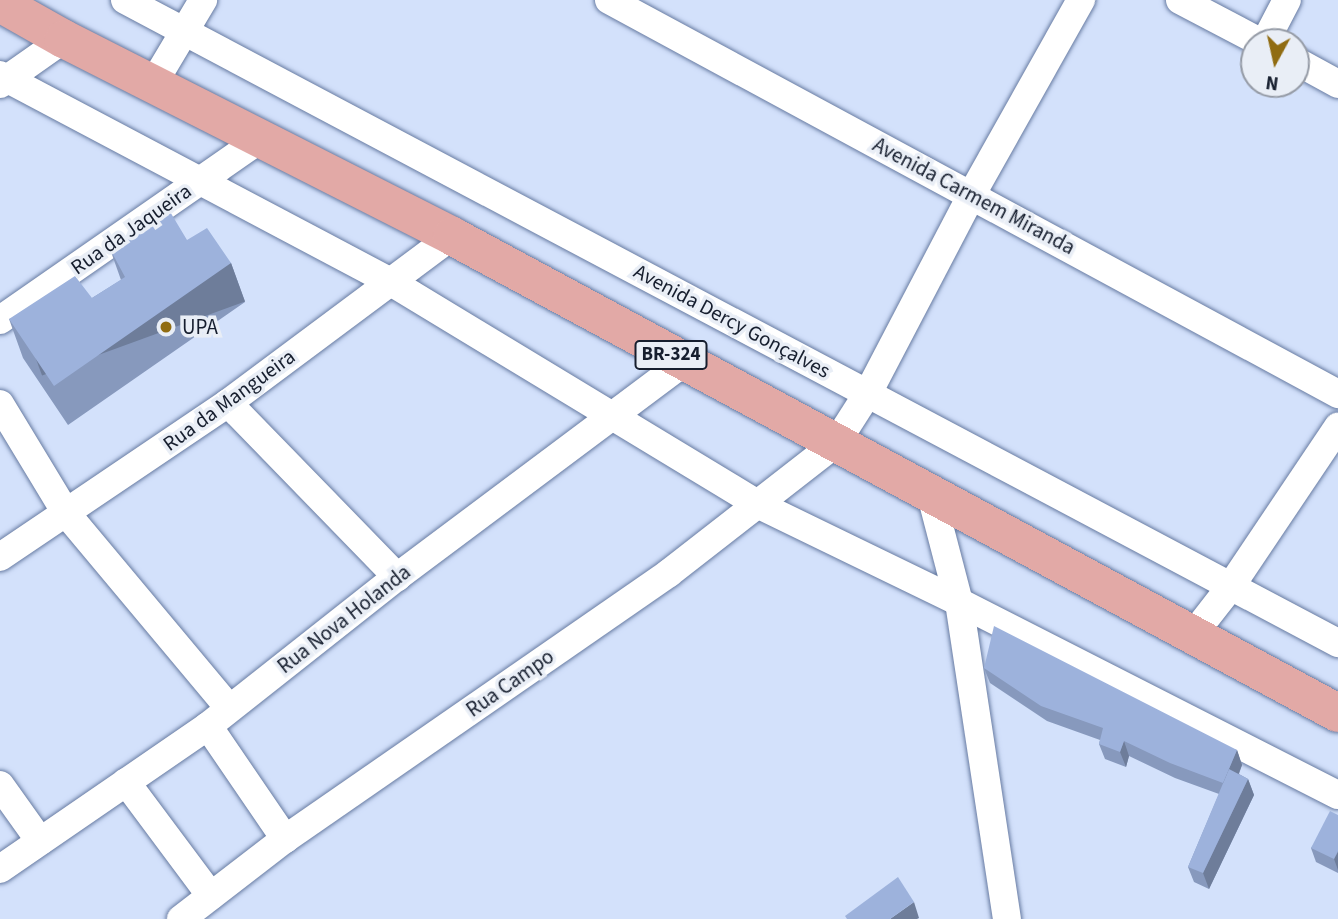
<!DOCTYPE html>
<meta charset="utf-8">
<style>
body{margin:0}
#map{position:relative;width:1338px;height:919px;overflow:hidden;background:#d3e1fb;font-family:"Source Sans 3",sans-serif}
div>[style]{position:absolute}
.roads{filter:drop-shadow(0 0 2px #677ba2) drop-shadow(0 0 2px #677ba2)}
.minor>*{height:28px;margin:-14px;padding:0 14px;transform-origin:14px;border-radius:14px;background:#fff}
.primary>*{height:38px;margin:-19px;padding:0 19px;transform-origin:19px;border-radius:19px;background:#e2a9a6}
.wall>*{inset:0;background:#8799bd}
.shaded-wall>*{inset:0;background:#6e7d9a;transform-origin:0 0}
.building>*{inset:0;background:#9db2dc}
.dots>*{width:19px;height:19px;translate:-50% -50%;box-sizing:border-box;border:4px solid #e9eef6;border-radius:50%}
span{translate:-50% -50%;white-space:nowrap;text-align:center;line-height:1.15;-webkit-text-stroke:7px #e9eef6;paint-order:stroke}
.shield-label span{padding:2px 5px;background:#e9eef6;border:2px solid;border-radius:5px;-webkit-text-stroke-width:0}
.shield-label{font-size:19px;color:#161e2e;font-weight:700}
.street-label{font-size:21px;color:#161e2e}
.poi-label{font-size:21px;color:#161e2e}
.left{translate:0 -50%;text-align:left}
.north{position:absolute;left:1240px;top:28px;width:70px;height:70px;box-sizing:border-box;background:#e9eef6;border:2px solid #959ba6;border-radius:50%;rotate:188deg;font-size:19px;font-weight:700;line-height:28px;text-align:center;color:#161e2e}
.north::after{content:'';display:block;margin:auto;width:24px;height:32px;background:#906c12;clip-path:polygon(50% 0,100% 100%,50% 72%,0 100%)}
</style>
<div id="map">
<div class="roads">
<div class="minor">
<div style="left:125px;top:0;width:1373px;rotate:27.93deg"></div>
<div style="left:609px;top:0;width:829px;rotate:28.39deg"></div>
<div style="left:1180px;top:0;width:90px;rotate:27.7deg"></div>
<div style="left:1265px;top:42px;width:47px;rotate:-62.4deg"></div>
<div style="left:1296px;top:61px;width:48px;rotate:28.7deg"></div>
<div style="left:0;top:75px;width:442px;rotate:27.9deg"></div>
<div style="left:391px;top:282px;width:428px;rotate:31.2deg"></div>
<div style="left:757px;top:504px;width:225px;rotate:25.9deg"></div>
<div style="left:959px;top:602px;width:425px;rotate:27deg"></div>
<div style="left:0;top:84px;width:78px;rotate:-35.1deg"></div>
<div style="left:153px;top:84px;width:98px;rotate:-59.2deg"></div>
<div style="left:0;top:320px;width:320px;rotate:-34.8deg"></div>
<div style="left:228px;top:403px;width:243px;rotate:45.8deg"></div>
<div style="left:0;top:404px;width:127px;rotate:58.8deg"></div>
<div style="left:66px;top:513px;width:254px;rotate:50.1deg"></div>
<div style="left:930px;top:491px;width:115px;rotate:75.4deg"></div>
<div style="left:959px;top:602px;width:321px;rotate:81.4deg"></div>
<div style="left:0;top:557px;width:275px;rotate:-34deg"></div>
<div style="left:228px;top:403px;width:279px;rotate:-36.7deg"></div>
<div style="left:1192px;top:636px;width:63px;rotate:-52deg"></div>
<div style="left:1231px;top:586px;width:192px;rotate:-56.1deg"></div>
<div style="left:208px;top:726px;width:137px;rotate:55.7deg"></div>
<div style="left:126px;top:782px;width:142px;rotate:53.3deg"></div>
<div style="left:0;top:785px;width:69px;rotate:54.5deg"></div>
<div style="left:0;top:869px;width:252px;rotate:-34.5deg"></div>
<div style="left:208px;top:726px;width:241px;rotate:-38.3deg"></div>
<div style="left:397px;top:577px;width:359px;rotate:-36.8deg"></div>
<div style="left:181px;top:919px;width:131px;rotate:-37.6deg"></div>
<div style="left:285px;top:839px;width:467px;rotate:-34.7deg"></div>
<div style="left:669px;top:573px;width:212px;rotate:-37.9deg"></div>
<div style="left:836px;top:443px;width:59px;rotate:-57.4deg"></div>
<div style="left:868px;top:393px;width:225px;rotate:-62.4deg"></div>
<div style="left:972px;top:194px;width:223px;rotate:-60.7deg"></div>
</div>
<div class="primary">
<div style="left:0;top:3px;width:73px;rotate:29.4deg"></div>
<div style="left:64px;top:39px;width:435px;rotate:26.9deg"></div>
<div style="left:452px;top:236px;width:1006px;rotate:28.3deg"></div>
</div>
</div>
<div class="wall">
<div style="clip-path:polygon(187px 240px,231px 263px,245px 302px,68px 425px,23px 358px,9px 319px,92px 298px,121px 280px,110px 249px)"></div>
<div style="clip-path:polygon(984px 668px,1237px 750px,1242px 765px,1239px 774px,1248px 779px,1254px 795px,1209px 889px,1194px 882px,1188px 867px,1219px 794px,1175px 778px,1129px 756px,1126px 767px,1105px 759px,1099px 744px,1100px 740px,1047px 721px,990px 683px)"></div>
<div style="clip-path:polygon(1338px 815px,1338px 873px,1316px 862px,1311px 848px)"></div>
</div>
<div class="shaded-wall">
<div style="left:231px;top:263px;width:41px;height:216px;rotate:70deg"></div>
<div style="clip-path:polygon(1124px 741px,1129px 756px,1126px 767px,1120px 752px)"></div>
<div style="clip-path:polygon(1237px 750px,1242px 765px,1229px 798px,1223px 783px)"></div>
<div style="clip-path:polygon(1248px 779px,1254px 795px,1209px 889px,1203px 873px)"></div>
<div style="clip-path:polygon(1338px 852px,1338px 870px,1334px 859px)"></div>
<div style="clip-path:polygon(914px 902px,919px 918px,917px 919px,890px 919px)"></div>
</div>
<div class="building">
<div style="clip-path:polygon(169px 210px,187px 240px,207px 228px,231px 263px,54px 386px,9px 319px,75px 276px,92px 298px,125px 277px,110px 249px)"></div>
<div style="clip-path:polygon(994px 626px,1237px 750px,1223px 783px,1170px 763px,1124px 741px,1120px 752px,1099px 744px,1103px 728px,1041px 706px,984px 668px)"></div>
<div style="clip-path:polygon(1229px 769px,1248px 779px,1203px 873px,1188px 867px)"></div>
<div style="clip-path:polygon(1330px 811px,1338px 815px,1338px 851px,1334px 859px,1311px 848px)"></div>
<div style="clip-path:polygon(898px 877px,914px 902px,890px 919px,847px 919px,845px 916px)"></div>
</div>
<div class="dots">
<div style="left:166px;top:327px;background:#906c12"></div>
</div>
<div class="shield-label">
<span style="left:671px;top:355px">BR-324</span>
</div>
<div class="street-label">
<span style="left:974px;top:196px;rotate:28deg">Avenida Carmem Miranda</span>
<span style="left:131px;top:229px;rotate:-35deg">Rua da Jaqueira</span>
<span style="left:732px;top:321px;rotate:28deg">Avenida Dercy Gonçalves</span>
<span style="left:229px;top:400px;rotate:-36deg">Rua da Mangueira</span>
<span style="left:344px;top:619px;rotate:-38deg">Rua Nova Holanda</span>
<span style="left:510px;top:683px;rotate:-35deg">Rua Campo</span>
</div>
<div class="poi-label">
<span class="left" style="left:182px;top:327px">UPA</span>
</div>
<div class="north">N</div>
</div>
